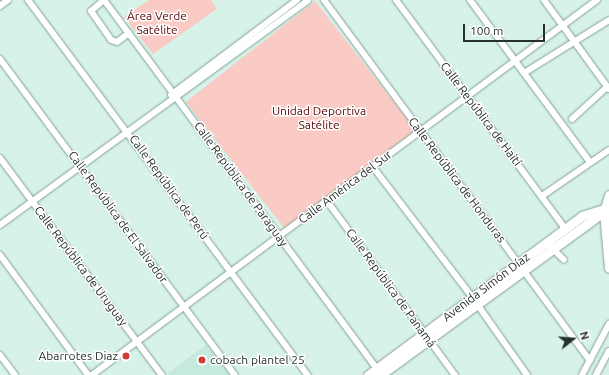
<!DOCTYPE html>
<meta charset="utf-8">
<style>
body{margin:0}
#map{position:relative;width:609px;height:375px;overflow:hidden;background:#d7f3e9;font-family:Ubuntu,sans-serif}
div>[style]{position:absolute}
.built>*{inset:0;background:#c5e9dc}
.green>*{inset:0;background:#facbc5;transform-origin:0 0}
.roads{filter:drop-shadow(0 0 1px #86a198) drop-shadow(0 0 1px #86a198)}
.minor>*{height:6px;margin:-3px;padding:0 3px;transform-origin:3px;border-radius:3px;background:#fff}
.secondary>*{height:9px;margin:-4.5px;padding:0 4.5px;transform-origin:4.5px;border-radius:4.5px;background:#fff}
.dots>*{width:11px;height:11px;translate:-50% -50%;box-sizing:border-box;border:2px solid #fff;border-radius:50%}
span{translate:-50% -50%;white-space:nowrap;text-align:center;line-height:1.15;-webkit-text-stroke:3px #fff;paint-order:stroke}
.park-label{font-size:12px;color:#5a0507}
.street-label{font-size:12px;color:#26312d}
.poi-label{font-size:12px;color:#26312d}
.right{translate:-100% -50%;text-align:right}
.left{translate:0 -50%;text-align:left}
.north{position:absolute;left:553px;top:319px;width:40px;height:40px;-webkit-text-stroke:3px #fff;paint-order:stroke;rotate:73deg;font-size:11px;font-weight:700;line-height:16px;text-align:center;color:#26312d}
.north::after{content:'';display:block;margin:auto;width:14px;height:18px;background:#26312d;clip-path:polygon(50% 0,100% 100%,50% 72%,0 100%)}
.scale{position:absolute;left:463px;top:24px;width:82px;height:18px;box-sizing:border-box;border:2px solid #26312d;border-top:0;padding-left:5px;font-size:12px;line-height:14px;white-space:nowrap;color:#26312d;-webkit-text-stroke:3px #fff;paint-order:stroke}
</style>
<div id="map">
<div class="built">
<div style="clip-path:polygon(206px 345px,229px 375px,169px 375px,168px 373px)"></div>
</div>
<div class="green">
<div style="clip-path:polygon(149px 0,211px 0,217px 9px,153px 54px,124px 17px)"></div>
<div style="left:315px;top:1px;width:163px;height:164px;rotate:52deg"></div>
</div>
<div class="roads">
<div class="minor">
<div style="left:28px;top:0;width:468px;rotate:53.3deg"></div>
<div style="left:104px;top:0;width:459px;rotate:53.5deg"></div>
<div style="left:104px;top:0;width:17px;rotate:140deg"></div>
<div style="left:91px;top:11px;width:35px;rotate:55deg"></div>
<div style="left:111px;top:40px;width:6px;rotate:18deg"></div>
<div style="left:117px;top:42px;width:15px;rotate:-37deg"></div>
<div style="left:324px;top:0;width:448px;rotate:53.6deg"></div>
<div style="left:396px;top:0;width:284px;rotate:53.5deg"></div>
<div style="left:470px;top:0;width:202px;rotate:53.5deg"></div>
<div style="left:544px;top:0;width:110px;rotate:53.9deg"></div>
<div style="left:0;top:6px;width:10px;rotate:-37deg"></div>
<div style="left:0;top:59px;width:394px;rotate:53.4deg"></div>
<div style="left:524px;top:73px;width:100px;rotate:-31.9deg"></div>
<div style="left:171px;top:95px;width:158px;rotate:-37deg"></div>
<div style="left:572px;top:119px;width:47px;rotate:-42.4deg"></div>
<div style="left:0;top:158px;width:271px;rotate:53.3deg"></div>
<div style="left:373px;top:167px;width:163px;rotate:52.7deg"></div>
<div style="left:542px;top:196px;width:81px;rotate:-34.5deg"></div>
<div style="left:327px;top:201px;width:216px;rotate:53.7deg"></div>
<div style="left:0;top:225px;width:381px;rotate:-36.1deg"></div>
<div style="left:551px;top:247px;width:18px;rotate:45deg"></div>
<div style="left:0;top:255px;width:149px;rotate:53.7deg"></div>
<div style="left:477px;top:304px;width:87px;rotate:54.8deg"></div>
<div style="left:0;top:355px;width:25px;rotate:53deg"></div>
<div style="left:92px;top:375px;width:629px;rotate:-36.6deg"></div>
<div style="left:582px;top:375px;width:58px;rotate:-62.1deg"></div>
<div style="left:596px;top:375px;width:27px;rotate:-62deg"></div>
</div>
<div class="secondary">
<div style="left:609px;top:195px;width:18px;rotate:106deg"></div>
<div style="left:604px;top:212px;width:56px;rotate:84.9deg"></div>
<div style="left:368px;top:375px;width:267px;rotate:-36.6deg"></div>
<div style="left:582px;top:216px;width:28px;rotate:-18deg"></div>
<div style="left:380px;top:375px;width:275px;rotate:-36.1deg"></div>
</div>
</div>
<div class="dots">
<div style="left:126px;top:356px;background:#cb3d37"></div>
<div style="left:202px;top:360px;background:#cb3d37"></div>
</div>
<div class="park-label">
<span style="left:157px;top:23px">Área Verde<br>Satélite</span>
<span style="left:319px;top:118px">Unidad Deportiva<br>Satélite</span>
</div>
<div class="street-label">
<span style="left:481px;top:114px;rotate:53deg">Calle República de Haití</span>
<span style="left:457px;top:180px;rotate:53deg">Calle República de Honduras</span>
<span style="left:241px;top:184px;rotate:54deg">Calle República de Paraguay</span>
<span style="left:169px;top:187px;rotate:54deg">Calle República de Perú</span>
<span style="left:345px;top:187px;rotate:-37deg">Calle América del Sur</span>
<span style="left:118px;top:217px;rotate:54deg">Calle República de El Salvador</span>
<span style="left:81px;top:266px;rotate:53deg">Calle República de Uruguay</span>
<span style="left:486px;top:287px;rotate:-37deg">Avenida Simón Díaz</span>
<span style="left:391px;top:288px;rotate:54deg">Calle República de Panamá</span>
</div>
<div class="poi-label">
<span class="right" style="left:118px;top:356px">Abarrotes Diaz</span>
<span class="left" style="left:210px;top:360px">cobach plantel 25</span>
</div>
<div class="north">N</div>
<div class="scale">100 m</div>
</div>
